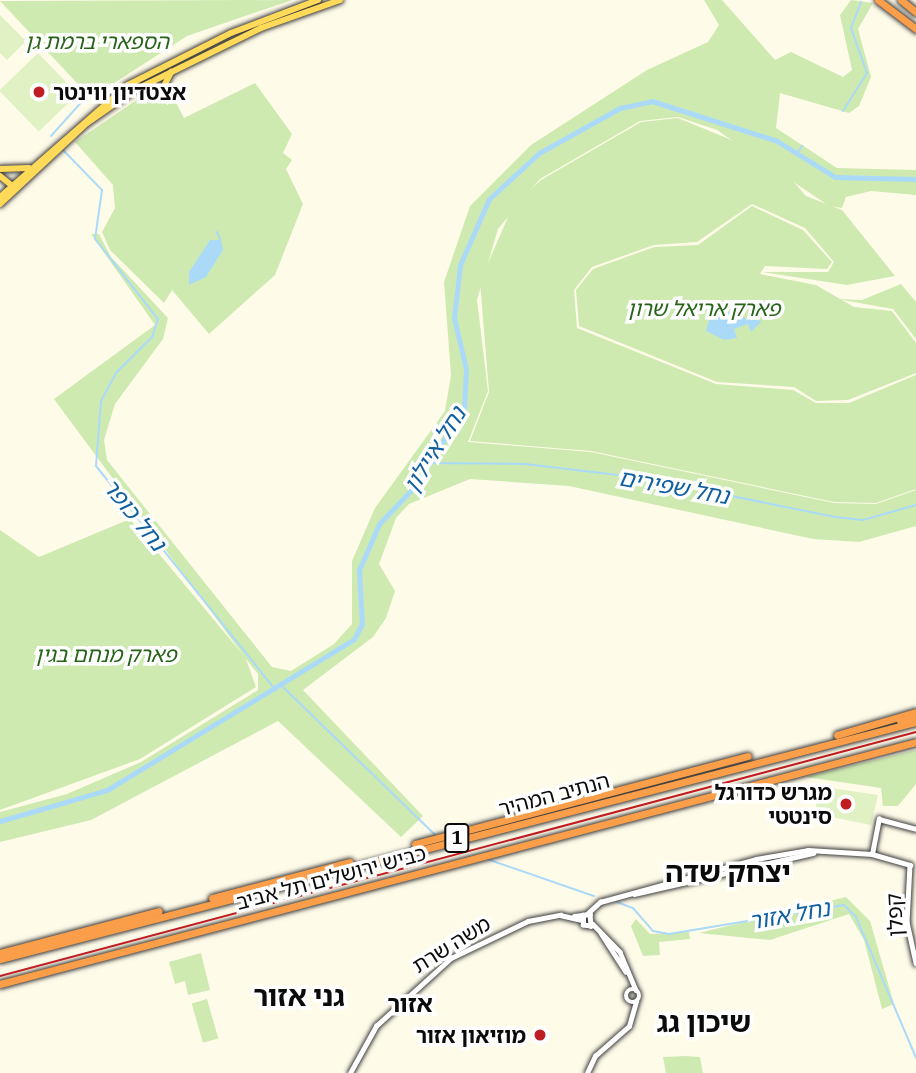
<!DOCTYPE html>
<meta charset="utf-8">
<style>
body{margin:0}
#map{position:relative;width:916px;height:1073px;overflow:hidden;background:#fffbe9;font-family:"IBM Plex Serif","Noto Sans Hebrew",serif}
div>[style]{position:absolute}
.green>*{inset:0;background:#ceeab1;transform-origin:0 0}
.pitch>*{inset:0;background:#e0f1c3;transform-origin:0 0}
.water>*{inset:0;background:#abdaf9}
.stream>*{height:2px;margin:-1px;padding:0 1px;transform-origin:1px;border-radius:1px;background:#abdaf9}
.river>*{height:5px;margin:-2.5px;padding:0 2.5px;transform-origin:2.5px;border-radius:2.5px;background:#abdaf9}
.roads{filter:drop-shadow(0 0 2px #3e3e3e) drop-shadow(0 0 2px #3e3e3e)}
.minor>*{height:4.5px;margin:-2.25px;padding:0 2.25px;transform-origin:2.25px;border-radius:2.25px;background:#fff}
.minor>.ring{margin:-2.25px;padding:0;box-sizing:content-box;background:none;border:4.5px solid #fff;border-radius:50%}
.major>*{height:6px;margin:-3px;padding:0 3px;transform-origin:3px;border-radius:3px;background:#ffda59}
.highway>*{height:7px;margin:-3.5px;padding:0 3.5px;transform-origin:3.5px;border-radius:3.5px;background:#fb9e4a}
.rail>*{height:2px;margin:-1px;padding:0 1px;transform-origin:1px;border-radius:1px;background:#c01d22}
.dots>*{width:19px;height:19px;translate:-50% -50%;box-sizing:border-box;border:4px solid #fff;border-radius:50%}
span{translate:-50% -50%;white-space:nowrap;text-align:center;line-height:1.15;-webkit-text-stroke:7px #fff;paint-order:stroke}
.shield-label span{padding:2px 5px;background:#fff;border:2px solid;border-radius:5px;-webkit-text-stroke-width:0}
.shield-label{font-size:19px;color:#0b0b0b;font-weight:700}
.park-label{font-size:21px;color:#276419;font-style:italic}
.poi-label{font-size:21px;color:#0b0b0b;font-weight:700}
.left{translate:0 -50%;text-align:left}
.right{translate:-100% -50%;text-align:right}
.street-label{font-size:21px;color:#0b0b0b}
.water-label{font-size:23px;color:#105fa1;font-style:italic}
.quarter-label{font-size:24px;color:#0b0b0b;font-weight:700}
.district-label{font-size:28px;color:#0b0b0b;font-weight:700}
</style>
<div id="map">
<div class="green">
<div style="clip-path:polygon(292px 0,187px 36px,91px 98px,0 1px)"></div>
<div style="clip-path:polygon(704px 0,722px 0,775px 60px,791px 52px,843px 77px,852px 70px,840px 15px,851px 0,873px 3px,858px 29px,871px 77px,859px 106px,849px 113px,780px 93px,776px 128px,837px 168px,916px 170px,916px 195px,871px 191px,846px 197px,842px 208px,829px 206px,717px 130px,678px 117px,640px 121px,540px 179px,498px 229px,477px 300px,488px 391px,468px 442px,591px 452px,834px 503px,876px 504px,916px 490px,916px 526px,859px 542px,813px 539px,569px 486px,470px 479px,409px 504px,396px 518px,379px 564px,395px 591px,386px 618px,373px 637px,303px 690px,423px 816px,401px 837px,278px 721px,91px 820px,0 842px,0 812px,67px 794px,141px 762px,258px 690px,258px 674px,246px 659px,256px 687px,140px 759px,0 810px,0 530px,39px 557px,130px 519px,244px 656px,54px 399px,155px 325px,91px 234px,99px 234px,111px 257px,168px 318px,163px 339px,115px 404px,104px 440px,107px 460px,272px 667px,291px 671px,334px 644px,352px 624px,352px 561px,375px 508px,445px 411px,451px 375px,444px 282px,470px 206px,531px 145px,647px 70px,708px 42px,719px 25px)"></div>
<div style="clip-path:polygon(172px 76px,168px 87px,184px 118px,255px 83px,292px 134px,283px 153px,292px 160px,286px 169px,303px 204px,275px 275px,209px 334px,172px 290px,164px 303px,110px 250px,102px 232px,115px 208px,113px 185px,75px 142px)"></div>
<div style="clip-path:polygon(678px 118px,734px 141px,786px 173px,806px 196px,842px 210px,895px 276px,847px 285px,762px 272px,828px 272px,834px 262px,805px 228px,752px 204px,697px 242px,654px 245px,592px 267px,574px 290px,577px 328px,716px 384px,793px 390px,816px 403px,849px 403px,916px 375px,916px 489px,876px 503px,834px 502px,591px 451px,470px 441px,489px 392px,480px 281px,513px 206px,541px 180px,641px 122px)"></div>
<div style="clip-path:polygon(752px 206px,803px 230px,832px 262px,827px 269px,765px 266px,760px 274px,816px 285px,854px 307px,892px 311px,916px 343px,916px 373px,848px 400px,816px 401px,794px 387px,717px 382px,579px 326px,576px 290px,593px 269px,654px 247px,698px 245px)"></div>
<div style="clip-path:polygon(901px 284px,916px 302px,916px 339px,893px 309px,837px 299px,862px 300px)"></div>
<div style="clip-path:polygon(916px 750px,916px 784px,898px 806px,883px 806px,881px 788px,806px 777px)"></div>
<div style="clip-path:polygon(846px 897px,870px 921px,894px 1004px,882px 1009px,864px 940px,849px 914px,770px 940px,699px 933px)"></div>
<div style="clip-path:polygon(636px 919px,650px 934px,689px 932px,690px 939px,659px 942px,660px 955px,643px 956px,631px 926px)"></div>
<div style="clip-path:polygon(201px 953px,210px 990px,188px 995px,185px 981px,175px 984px,169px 962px)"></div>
<div style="left:207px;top:999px;width:41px;height:16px;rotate:74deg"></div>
<div style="clip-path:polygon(686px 1056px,700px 1057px,703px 1073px,666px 1073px,663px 1057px)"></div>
</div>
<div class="pitch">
<div style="clip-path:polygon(0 15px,26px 41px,7px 60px,0 53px)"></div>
<div style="left:38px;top:53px;width:57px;height:54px;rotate:46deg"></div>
<div style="clip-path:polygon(817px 786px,878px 795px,871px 825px,816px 814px)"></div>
</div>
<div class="water">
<div style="clip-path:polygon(210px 240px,221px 240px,223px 250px,206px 277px,189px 285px,189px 272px)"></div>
<div style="clip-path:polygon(721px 306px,734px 316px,762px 321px,751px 332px,748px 324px,734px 329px,737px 338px,724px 340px,706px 331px,712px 310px)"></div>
</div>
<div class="stream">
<div style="left:843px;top:111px;width:45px;rotate:-57.7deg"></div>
<div style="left:867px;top:73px;width:48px;rotate:-109.6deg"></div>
<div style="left:851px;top:28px;width:28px;rotate:-69deg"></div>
<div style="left:51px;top:136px;width:52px;rotate:-48.1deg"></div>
<div style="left:63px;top:150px;width:56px;rotate:45.7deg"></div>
<div style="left:102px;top:190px;width:49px;rotate:98.1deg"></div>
<div style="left:95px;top:239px;width:102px;rotate:51.8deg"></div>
<div style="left:158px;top:319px;width:19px;rotate:108deg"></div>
<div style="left:152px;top:337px;width:51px;rotate:135deg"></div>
<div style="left:116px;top:373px;width:32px;rotate:118deg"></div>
<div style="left:101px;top:401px;width:65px;rotate:94.4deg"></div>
<div style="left:96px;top:466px;width:288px;rotate:51.3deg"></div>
<div style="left:797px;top:153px;width:9px;rotate:-54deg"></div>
<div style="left:217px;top:232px;width:8px;rotate:67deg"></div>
<div style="left:429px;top:463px;width:96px;rotate:0.6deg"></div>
<div style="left:525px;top:464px;width:119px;rotate:6.8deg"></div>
<div style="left:643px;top:478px;width:196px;rotate:11.5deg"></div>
<div style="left:835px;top:517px;width:28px;rotate:6deg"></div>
<div style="left:863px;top:520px;width:55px;rotate:-15.8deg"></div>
<div style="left:283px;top:687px;width:212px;rotate:44.2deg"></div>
<div style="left:487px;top:859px;width:113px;rotate:19.1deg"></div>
<div style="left:617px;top:902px;width:17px;rotate:21deg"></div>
<div style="left:633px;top:908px;width:30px;rotate:49deg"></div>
<div style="left:653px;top:931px;width:16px;rotate:11deg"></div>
<div style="left:669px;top:934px;width:177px;rotate:-9.4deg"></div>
<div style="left:844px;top:905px;width:17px;rotate:45deg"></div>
<div style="left:856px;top:917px;width:153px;rotate:66.9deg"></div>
</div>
<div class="river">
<div style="left:0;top:821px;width:111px;rotate:-16.2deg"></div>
<div style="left:107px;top:790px;width:289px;rotate:-31.4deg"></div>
<div style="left:354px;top:639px;width:17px;rotate:-62deg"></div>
<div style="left:362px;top:624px;width:54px;rotate:-93.2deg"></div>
<div style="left:359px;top:570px;width:50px;rotate:-66.5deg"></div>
<div style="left:379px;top:524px;width:52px;rotate:-46.5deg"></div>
<div style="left:415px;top:486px;width:92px;rotate:-57.9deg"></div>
<div style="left:464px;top:408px;width:39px;rotate:-87deg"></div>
<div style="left:466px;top:369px;width:52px;rotate:-103.2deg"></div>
<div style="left:454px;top:318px;width:53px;rotate:-83.5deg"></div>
<div style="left:460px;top:265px;width:72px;rotate:-66.3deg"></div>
<div style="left:489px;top:199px;width:68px;rotate:-42.6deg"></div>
<div style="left:539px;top:153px;width:93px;rotate:-29.1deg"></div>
<div style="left:620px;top:108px;width:33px;rotate:-12deg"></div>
<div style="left:652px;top:101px;width:131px;rotate:17.7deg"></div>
<div style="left:777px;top:141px;width:68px;rotate:31.8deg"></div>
<div style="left:835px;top:177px;width:81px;rotate:1.4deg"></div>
</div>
<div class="roads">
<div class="minor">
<div style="left:872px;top:854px;width:36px;rotate:-79deg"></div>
<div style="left:879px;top:819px;width:38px;rotate:15deg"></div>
<div style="left:634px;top:894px;width:184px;rotate:-12.9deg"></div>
<div style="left:587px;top:914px;width:18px;rotate:-43deg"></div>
<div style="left:600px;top:902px;width:162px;rotate:-15.4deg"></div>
<div style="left:756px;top:859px;width:53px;rotate:-9.8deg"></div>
<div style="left:808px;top:850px;width:64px;rotate:3.6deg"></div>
<div style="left:872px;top:854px;width:40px;rotate:16deg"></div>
<div style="left:910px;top:865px;width:57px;rotate:93deg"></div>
<div style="left:907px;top:922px;width:42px;rotate:77.6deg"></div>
<div style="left:574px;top:916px;width:16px;rotate:-7deg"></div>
<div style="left:590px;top:914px;width:12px;rotate:85deg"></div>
<div style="left:591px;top:926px;width:8px;rotate:-173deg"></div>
<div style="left:583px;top:925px;width:10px;rotate:-90deg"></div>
<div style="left:593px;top:924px;width:39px;rotate:46deg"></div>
<div style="left:620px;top:952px;width:41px;rotate:67.2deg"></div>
<div style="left:601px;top:933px;width:46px;rotate:57.3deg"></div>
<div class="ring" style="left:626px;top:989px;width:9.5px;height:9.5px"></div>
<div style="left:350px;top:1073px;width:54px;rotate:-61deg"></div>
<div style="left:376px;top:1026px;width:101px;rotate:-42.2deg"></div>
<div style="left:451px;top:958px;width:85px;rotate:-25.7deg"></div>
<div style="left:528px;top:921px;width:33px;rotate:-11deg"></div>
<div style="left:560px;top:915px;width:22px;rotate:13deg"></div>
<div style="left:587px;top:1073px;width:19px;rotate:-65deg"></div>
<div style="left:595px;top:1056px;width:45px;rotate:-41.4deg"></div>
<div style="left:629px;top:1026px;width:26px;rotate:-74deg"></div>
</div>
<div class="major">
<div style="left:164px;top:86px;width:16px;rotate:-63deg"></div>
<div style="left:0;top:169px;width:29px;rotate:-2deg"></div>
<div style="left:0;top:176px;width:19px;rotate:39deg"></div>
<div style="left:0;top:197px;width:170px;rotate:-41.2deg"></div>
<div style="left:128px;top:85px;width:115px;rotate:-26.8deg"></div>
<div style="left:231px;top:33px;width:93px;rotate:-20.8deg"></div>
<div style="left:0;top:204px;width:119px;rotate:-43deg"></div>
<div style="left:87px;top:123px;width:56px;rotate:-34.8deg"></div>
<div style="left:133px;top:91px;width:143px;rotate:-26.2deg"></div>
<div style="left:261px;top:28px;width:84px;rotate:-19.5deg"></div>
</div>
<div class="highway">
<div style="left:878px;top:0;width:48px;rotate:37.3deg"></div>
<div style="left:901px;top:0;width:19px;rotate:39deg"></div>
<div style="left:900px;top:721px;width:16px;rotate:-14deg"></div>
<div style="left:837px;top:735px;width:82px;rotate:-16.2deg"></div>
<div style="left:415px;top:844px;width:344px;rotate:-14.8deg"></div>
<div style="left:212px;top:898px;width:142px;rotate:-14.7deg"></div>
<div style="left:0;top:953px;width:164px;rotate:-14.8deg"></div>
<div style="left:0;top:959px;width:946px;rotate:-14.51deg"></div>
<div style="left:0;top:984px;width:947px;rotate:-14.8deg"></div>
</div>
</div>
<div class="rail">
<div style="left:0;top:976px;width:948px;rotate:-14.92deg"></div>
</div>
<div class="dots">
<div style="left:39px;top:92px;background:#c01d22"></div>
<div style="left:846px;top:804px;background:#c01d22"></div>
<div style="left:540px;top:1035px;background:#c01d22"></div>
</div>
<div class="shield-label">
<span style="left:457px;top:838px">1</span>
</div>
<div class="park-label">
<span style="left:97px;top:41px">הספארי ברמת גן</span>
<span style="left:704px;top:308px">פארק אריאל שרון</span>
<span style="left:106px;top:654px">פארק מנחם בגין</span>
</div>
<div class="poi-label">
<span class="left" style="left:53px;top:92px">אצטדיון ווינטר</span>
<span class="right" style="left:832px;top:804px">מגרש כדורגל<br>סינטטי</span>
<span class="right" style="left:526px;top:1035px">מוזיאון אזור</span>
</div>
<div class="street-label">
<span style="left:554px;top:794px;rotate:-15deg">הנתיב המהיר</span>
<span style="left:331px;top:877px;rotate:-15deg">כביש ירושלים תל אביב</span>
<span style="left:894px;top:915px;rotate:-93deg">קפלן</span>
<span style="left:451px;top:944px;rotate:-32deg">משה שרת</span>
</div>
<div class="water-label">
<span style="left:434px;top:449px;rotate:-58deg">נחל איילון</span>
<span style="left:674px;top:486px;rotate:10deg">נחל שפירים</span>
<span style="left:135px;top:514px;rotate:51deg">נחל כופר</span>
<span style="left:789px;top:914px;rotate:-10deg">נחל אזור</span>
</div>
<div class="quarter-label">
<span style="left:410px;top:1004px">אזור</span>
</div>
<div class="district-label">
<span style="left:728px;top:872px">יצחק שדה</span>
<span style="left:299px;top:996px">גני אזור</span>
<span style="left:704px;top:1022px">שיכון גג</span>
</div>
</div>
